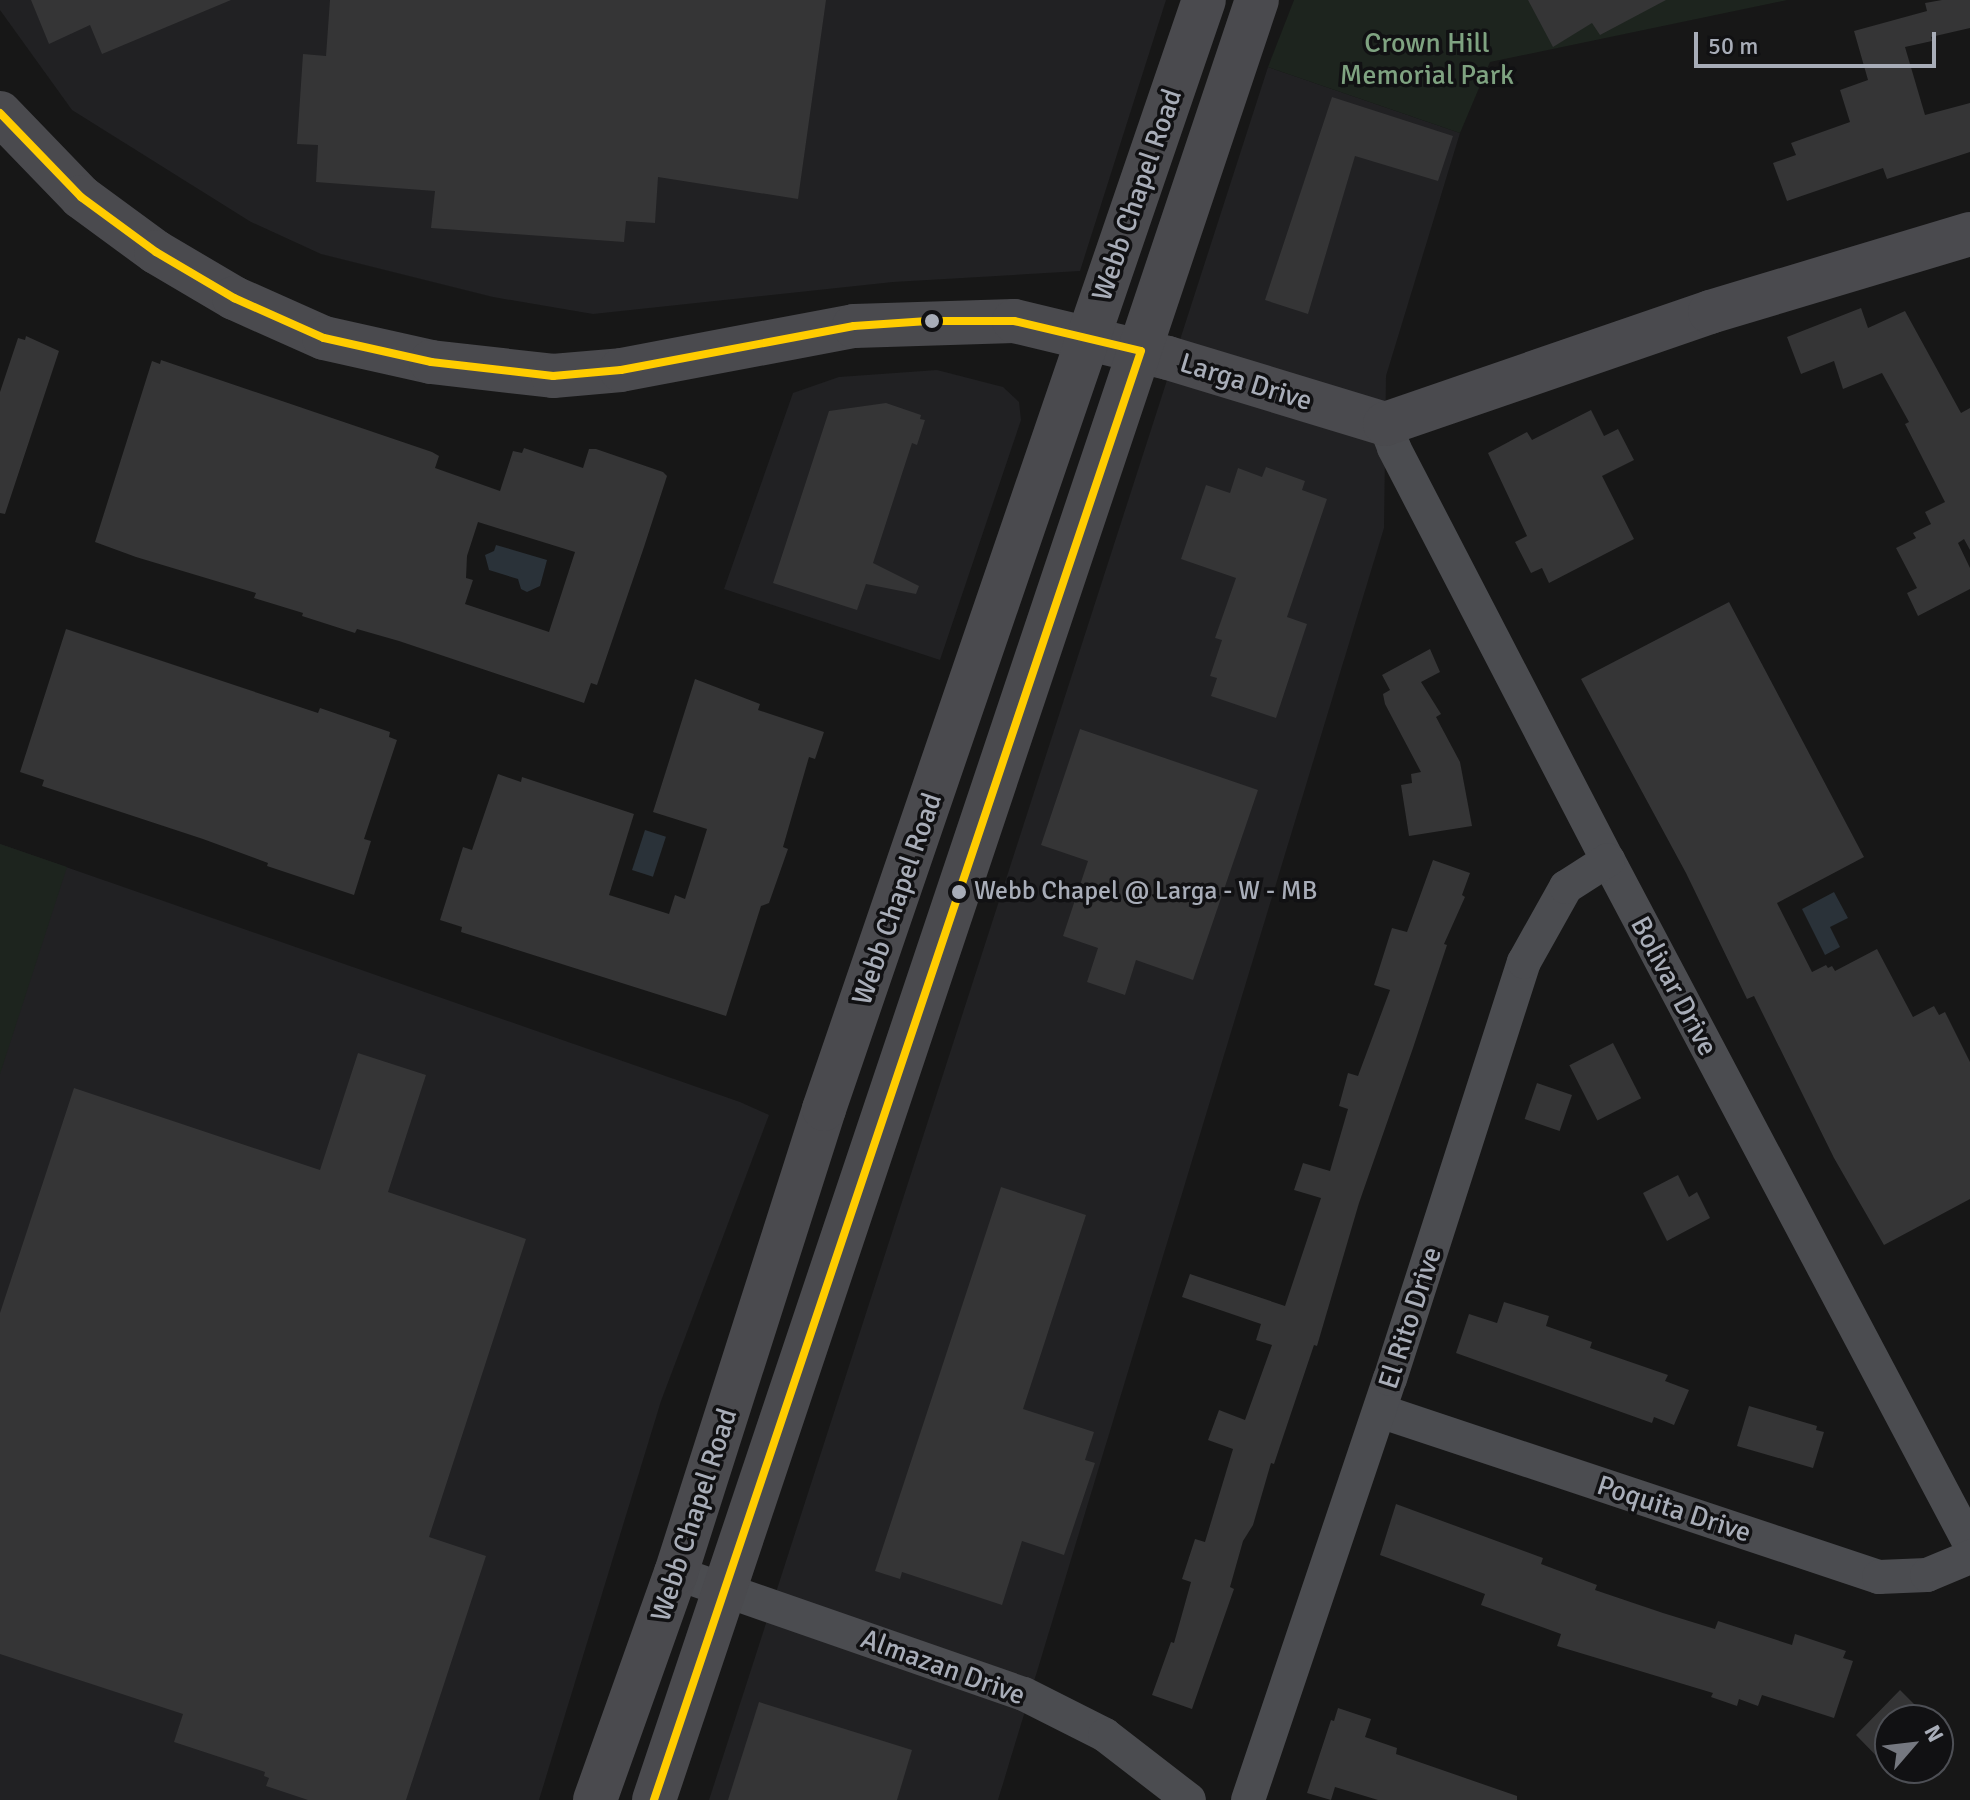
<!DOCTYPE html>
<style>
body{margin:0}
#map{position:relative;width:1970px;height:1800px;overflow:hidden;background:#171717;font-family:Signika,sans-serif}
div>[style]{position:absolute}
.built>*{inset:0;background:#212123}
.green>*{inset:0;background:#1d241e}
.water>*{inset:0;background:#2a3239;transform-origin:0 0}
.building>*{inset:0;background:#353536;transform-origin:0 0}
.street>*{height:34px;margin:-17px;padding:0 17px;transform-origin:17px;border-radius:17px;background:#4b4c50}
.secondary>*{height:44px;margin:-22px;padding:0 22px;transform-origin:22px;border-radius:22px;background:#4a4a4e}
.bus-1>*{height:8px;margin:-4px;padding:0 4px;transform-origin:4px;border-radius:4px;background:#fc0}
.dots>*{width:22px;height:22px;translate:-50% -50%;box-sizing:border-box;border:4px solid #111113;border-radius:50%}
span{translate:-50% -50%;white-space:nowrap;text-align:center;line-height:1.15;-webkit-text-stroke:7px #111113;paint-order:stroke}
.bus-label{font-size:26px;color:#a8adb8}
.left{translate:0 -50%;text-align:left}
.park-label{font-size:28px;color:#7fa381}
.street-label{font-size:28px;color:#a8adb8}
.north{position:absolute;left:1874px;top:1704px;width:80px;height:80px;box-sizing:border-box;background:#111113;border:2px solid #4d4f55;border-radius:50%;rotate:62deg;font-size:22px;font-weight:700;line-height:32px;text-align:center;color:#a8adb8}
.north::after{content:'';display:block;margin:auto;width:28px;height:36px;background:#757880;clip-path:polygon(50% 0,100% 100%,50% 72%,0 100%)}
.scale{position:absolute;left:1694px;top:32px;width:242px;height:36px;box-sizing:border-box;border:4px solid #a8adb8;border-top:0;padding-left:10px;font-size:24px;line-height:28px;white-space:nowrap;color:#a8adb8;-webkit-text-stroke:6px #111113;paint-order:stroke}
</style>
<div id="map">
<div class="built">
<div style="clip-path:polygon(0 0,1166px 0,1080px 271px,893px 282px,593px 314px,493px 297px,321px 254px,251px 222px,72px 110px,0 10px)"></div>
<div style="clip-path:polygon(1268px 67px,1460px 133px,1386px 376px,1384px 528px,998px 1800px,709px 1800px)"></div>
<div style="clip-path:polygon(937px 370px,1003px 387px,1019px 402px,1021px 420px,940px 660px,724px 589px,793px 393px,839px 377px)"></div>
<div style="clip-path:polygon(0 844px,740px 1102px,769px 1115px,661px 1401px,539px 1800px,0 1800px)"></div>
</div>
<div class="green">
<div style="clip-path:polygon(1294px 0,1787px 0,1490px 62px,1460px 133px,1268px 67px)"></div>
<div style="clip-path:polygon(0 844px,67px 867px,0 1074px)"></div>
</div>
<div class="water">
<div style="clip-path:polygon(496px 545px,547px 560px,540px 586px,527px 592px,521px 589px,518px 579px,489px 570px,485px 555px,494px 551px)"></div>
<div style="left:645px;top:830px;width:22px;height:42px;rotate:18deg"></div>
<div style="clip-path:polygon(1834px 892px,1848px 918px,1830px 927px,1840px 947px,1825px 955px,1802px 909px)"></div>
</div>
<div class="building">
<div style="clip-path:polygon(31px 0,231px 0,102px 54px,90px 25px,49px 44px)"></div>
<div style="clip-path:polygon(330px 0,826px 0,798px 199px,658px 177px,655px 223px,626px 221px,624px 242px,431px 228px,435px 191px,316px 182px,318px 145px,297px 144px,303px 54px,326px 56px)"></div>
<div style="clip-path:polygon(1528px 0,1666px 0,1600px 35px,1592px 23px,1553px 47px)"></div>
<div style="clip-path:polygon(1942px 0,1970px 0,1970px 28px,1931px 37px,1932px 41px,1905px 47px,1925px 115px,1970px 103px,1970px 152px,1887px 179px,1883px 168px,1787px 201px,1773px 163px,1796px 155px,1791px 143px,1850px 122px,1840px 90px,1868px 80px,1854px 31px,1927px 11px,1925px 3px)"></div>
<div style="clip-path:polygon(1332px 97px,1453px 136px,1438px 181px,1355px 156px,1308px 314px,1265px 300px)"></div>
<div style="clip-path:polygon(1861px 308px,1868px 328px,1905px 311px,1961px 413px,1970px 408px,1970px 550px,1964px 539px,1958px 543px,1970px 568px,1970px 589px,1918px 616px,1907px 593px,1917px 588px,1896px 548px,1916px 538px,1913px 533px,1931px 524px,1925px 512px,1945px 502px,1905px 424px,1909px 422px,1882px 373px,1843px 389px,1834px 361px,1801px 374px,1787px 337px)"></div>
<div style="clip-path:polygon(26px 336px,59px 351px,5px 514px,0 513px,0 392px,18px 338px,25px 340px)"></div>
<div style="clip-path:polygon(evenodd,161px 360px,432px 452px,439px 456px,435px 468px,500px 491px,513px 451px,522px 453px,524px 448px,583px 468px,589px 449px,596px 449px,663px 472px,667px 476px,644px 547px,597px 685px,591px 683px,584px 703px,399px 641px,357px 629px,355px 633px,302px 616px,303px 613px,254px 598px,256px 593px,136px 557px,95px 542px,152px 361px,160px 364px,161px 360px,478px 522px,575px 552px,549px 632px,465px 604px,473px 580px,466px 578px,467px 556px,478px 522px)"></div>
<div style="clip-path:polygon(886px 403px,921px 415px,920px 419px,925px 420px,917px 445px,912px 443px,873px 563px,919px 586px,916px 594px,866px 584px,857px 610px,773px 583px,829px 411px)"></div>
<div style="clip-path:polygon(1591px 410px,1604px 436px,1618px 429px,1634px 460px,1602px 476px,1634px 539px,1549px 583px,1542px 568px,1531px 573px,1515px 542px,1527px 536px,1488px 453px,1527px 432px,1532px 440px)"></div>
<div style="clip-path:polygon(1266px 467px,1305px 481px,1302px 490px,1327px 499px,1287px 617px,1307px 624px,1276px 718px,1211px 696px,1217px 678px,1210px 676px,1222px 640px,1215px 638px,1236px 578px,1181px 559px,1206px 485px,1230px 493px,1238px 468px,1262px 477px)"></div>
<div style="clip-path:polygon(1729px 602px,1864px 857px,1777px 903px,1812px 972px,1826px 965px,1828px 968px,1832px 966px,1835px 971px,1877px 949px,1913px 1017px,1934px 1006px,1939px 1015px,1945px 1012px,1970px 1062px,1970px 1199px,1884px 1245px,1834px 1158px,1754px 996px,1747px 999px,1686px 873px,1581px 679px)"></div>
<div style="clip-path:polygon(66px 629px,318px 713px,320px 708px,390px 732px,389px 737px,397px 740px,364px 839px,371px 841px,354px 895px,267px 866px,268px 863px,203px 839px,42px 786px,44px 780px,20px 772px)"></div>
<div style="clip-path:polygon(1430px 649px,1440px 672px,1421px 682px,1441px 714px,1436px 717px,1460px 762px,1472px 826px,1409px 836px,1401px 785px,1412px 783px,1411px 774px,1421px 772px,1385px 704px,1383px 694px,1390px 690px,1382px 675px)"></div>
<div style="clip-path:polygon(695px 679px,760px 704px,758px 710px,824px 732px,815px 759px,809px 757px,783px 847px,788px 849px,769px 903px,761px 906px,726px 1016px,461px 932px,462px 927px,440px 920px,463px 847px,472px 850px,498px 774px,521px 782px,522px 777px,634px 814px,609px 895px,669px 914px,675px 895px,685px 899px,707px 829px,653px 812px)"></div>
<div style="clip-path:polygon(1080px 729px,1258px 790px,1193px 980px,1136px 960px,1125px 995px,1087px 982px,1098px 948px,1063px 936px,1088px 861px,1041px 845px)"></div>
<div style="clip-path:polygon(1433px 860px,1470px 873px,1462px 895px,1465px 897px,1444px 944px,1447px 945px,1413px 1048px,1359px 1203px,1317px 1346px,1314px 1345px,1280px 1446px,1274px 1464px,1271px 1463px,1253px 1525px,1243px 1541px,1230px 1587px,1234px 1589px,1192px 1709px,1152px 1695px,1171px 1642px,1174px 1643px,1191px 1582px,1182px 1579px,1195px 1539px,1205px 1542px,1233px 1449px,1208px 1440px,1219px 1410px,1245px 1420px,1272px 1345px,1256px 1340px,1261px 1324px,1182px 1297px,1190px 1274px,1285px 1306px,1321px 1198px,1294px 1190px,1303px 1163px,1330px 1171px,1348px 1109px,1339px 1106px,1348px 1073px,1358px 1076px,1390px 990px,1374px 985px,1392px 928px,1407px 932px)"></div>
<div style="left:1613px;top:1043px;width:62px;height:49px;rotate:63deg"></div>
<div style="clip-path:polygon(358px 1053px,426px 1075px,388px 1192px,526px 1239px,429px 1537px,486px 1556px,406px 1800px,308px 1800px,266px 1786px,269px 1778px,264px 1776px,265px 1772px,174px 1742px,183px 1714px,0 1654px,0 1313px,74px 1088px,320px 1170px)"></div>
<div style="left:1537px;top:1083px;width:37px;height:38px;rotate:19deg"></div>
<div style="clip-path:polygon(1678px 1175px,1689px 1197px,1697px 1192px,1710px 1218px,1667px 1241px,1643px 1193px)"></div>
<div style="clip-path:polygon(1001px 1187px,1086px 1215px,1023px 1409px,1094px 1432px,1085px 1460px,1095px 1463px,1064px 1555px,1022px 1541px,1002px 1605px,902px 1572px,900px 1579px,875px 1571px)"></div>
<div style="clip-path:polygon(1504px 1302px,1549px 1316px,1546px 1326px,1592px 1342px,1590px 1348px,1668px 1375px,1665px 1381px,1689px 1390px,1674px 1425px,1654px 1417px,1652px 1423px,1456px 1353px,1469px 1314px,1497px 1323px)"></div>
<div style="clip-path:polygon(1749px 1406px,1817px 1426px,1816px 1430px,1824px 1432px,1813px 1468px,1737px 1446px)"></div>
<div style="clip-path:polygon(1396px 1504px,1543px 1558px,1541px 1564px,1597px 1585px,1595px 1590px,1663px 1613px,1715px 1629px,1718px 1621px,1792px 1645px,1795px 1634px,1846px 1651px,1843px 1658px,1853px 1661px,1834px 1718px,1762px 1695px,1758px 1706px,1739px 1699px,1737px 1706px,1711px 1697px,1713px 1693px,1557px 1646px,1561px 1634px,1481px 1605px,1485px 1594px,1380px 1555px)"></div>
<div style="clip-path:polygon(1900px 1690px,1930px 1720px,1890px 1720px,1890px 1768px,1899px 1768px,1894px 1774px,1856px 1735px)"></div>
<div style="clip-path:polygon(759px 1702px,912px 1750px,897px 1800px,728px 1800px)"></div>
<div style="clip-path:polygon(1338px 1708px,1371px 1719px,1365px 1737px,1397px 1748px,1396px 1754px,1517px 1796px,1517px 1800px,1378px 1800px,1335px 1787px,1331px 1800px,1307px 1793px,1331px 1720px,1334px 1721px)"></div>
</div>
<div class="street">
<div style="left:1385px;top:424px;width:26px;rotate:69deg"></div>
<div style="left:1394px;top:448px;width:464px;rotate:62.6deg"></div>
<div style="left:1608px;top:860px;width:774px;rotate:62.11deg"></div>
<div style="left:1380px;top:1411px;width:526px;rotate:18.4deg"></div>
<div style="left:1879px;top:1577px;width:48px;rotate:-2.4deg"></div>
<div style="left:1927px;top:1575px;width:47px;rotate:-22.7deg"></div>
<div style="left:676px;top:1573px;width:368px;rotate:19.2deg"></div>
<div style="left:1024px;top:1694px;width:91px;rotate:26.8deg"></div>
<div style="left:1105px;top:1735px;width:106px;rotate:37.7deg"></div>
<div style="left:1248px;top:1800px;width:444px;rotate:-71.4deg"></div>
<div style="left:1390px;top:1379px;width:438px;rotate:-72.2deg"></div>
<div style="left:1524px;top:962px;width:86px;rotate:-60.8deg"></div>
<div style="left:1566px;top:887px;width:50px;rotate:-32.7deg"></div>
</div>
<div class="secondary">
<div style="left:0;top:113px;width:117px;rotate:46deg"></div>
<div style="left:81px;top:197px;width:93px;rotate:36.3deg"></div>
<div style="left:156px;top:252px;width:91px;rotate:30.5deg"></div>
<div style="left:234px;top:298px;width:98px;rotate:24deg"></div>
<div style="left:324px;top:338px;width:110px;rotate:12.6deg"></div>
<div style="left:431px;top:362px;width:123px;rotate:6.5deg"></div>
<div style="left:553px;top:376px;width:68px;rotate:-5deg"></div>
<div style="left:621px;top:370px;width:237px;rotate:-10.7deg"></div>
<div style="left:854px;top:326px;width:160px;rotate:-1.8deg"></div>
<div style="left:1014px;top:321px;width:158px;rotate:13.5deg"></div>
<div style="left:1168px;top:358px;width:227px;rotate:16.9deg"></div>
<div style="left:1385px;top:424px;width:344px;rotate:-19deg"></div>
<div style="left:1710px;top:312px;width:271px;rotate:-16.7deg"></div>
<div style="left:595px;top:1800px;width:241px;rotate:-70.4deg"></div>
<div style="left:676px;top:1573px;width:487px;rotate:-72.3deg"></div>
<div style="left:824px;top:1109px;width:1172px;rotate:-71.09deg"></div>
<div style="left:654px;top:1800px;width:1898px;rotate:-71.48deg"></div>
</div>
<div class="bus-1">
<div style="left:0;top:113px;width:117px;rotate:46deg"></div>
<div style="left:81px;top:197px;width:93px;rotate:36.3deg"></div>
<div style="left:156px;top:252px;width:91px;rotate:30.5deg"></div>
<div style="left:234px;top:298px;width:98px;rotate:24deg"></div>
<div style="left:324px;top:338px;width:110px;rotate:12.6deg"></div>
<div style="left:431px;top:362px;width:123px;rotate:6.5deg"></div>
<div style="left:553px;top:376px;width:68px;rotate:-5deg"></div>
<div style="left:621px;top:370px;width:237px;rotate:-10.7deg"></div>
<div style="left:854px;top:326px;width:74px;rotate:-3.9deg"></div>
<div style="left:928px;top:321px;width:86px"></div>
<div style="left:1014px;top:321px;width:130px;rotate:13.3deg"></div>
<div style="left:1141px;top:351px;width:1529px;rotate:108.58deg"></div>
</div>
<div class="dots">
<div style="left:932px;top:321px;background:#a8adb8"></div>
<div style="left:959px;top:892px;background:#a8adb8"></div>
</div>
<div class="bus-label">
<span class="left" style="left:974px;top:892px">Webb Chapel @ Larga - W - MB</span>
</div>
<div class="park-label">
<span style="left:1427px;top:59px">Crown Hill<br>Memorial Park</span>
</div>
<div class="street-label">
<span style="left:1137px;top:195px;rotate:-71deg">Webb Chapel Road</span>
<span style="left:1246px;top:382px;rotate:17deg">Larga Drive</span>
<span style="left:897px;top:899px;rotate:-71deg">Webb Chapel Road</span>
<span style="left:1674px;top:986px;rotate:62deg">Bolivar Drive</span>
<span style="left:1410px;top:1318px;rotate:-72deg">El Rito Drive</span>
<span style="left:1674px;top:1509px;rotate:18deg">Poquita Drive</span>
<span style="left:694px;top:1515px;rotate:-72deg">Webb Chapel Road</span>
<span style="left:943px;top:1667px;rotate:20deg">Almazan Drive</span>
</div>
<div class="north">N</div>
<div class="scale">50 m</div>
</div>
